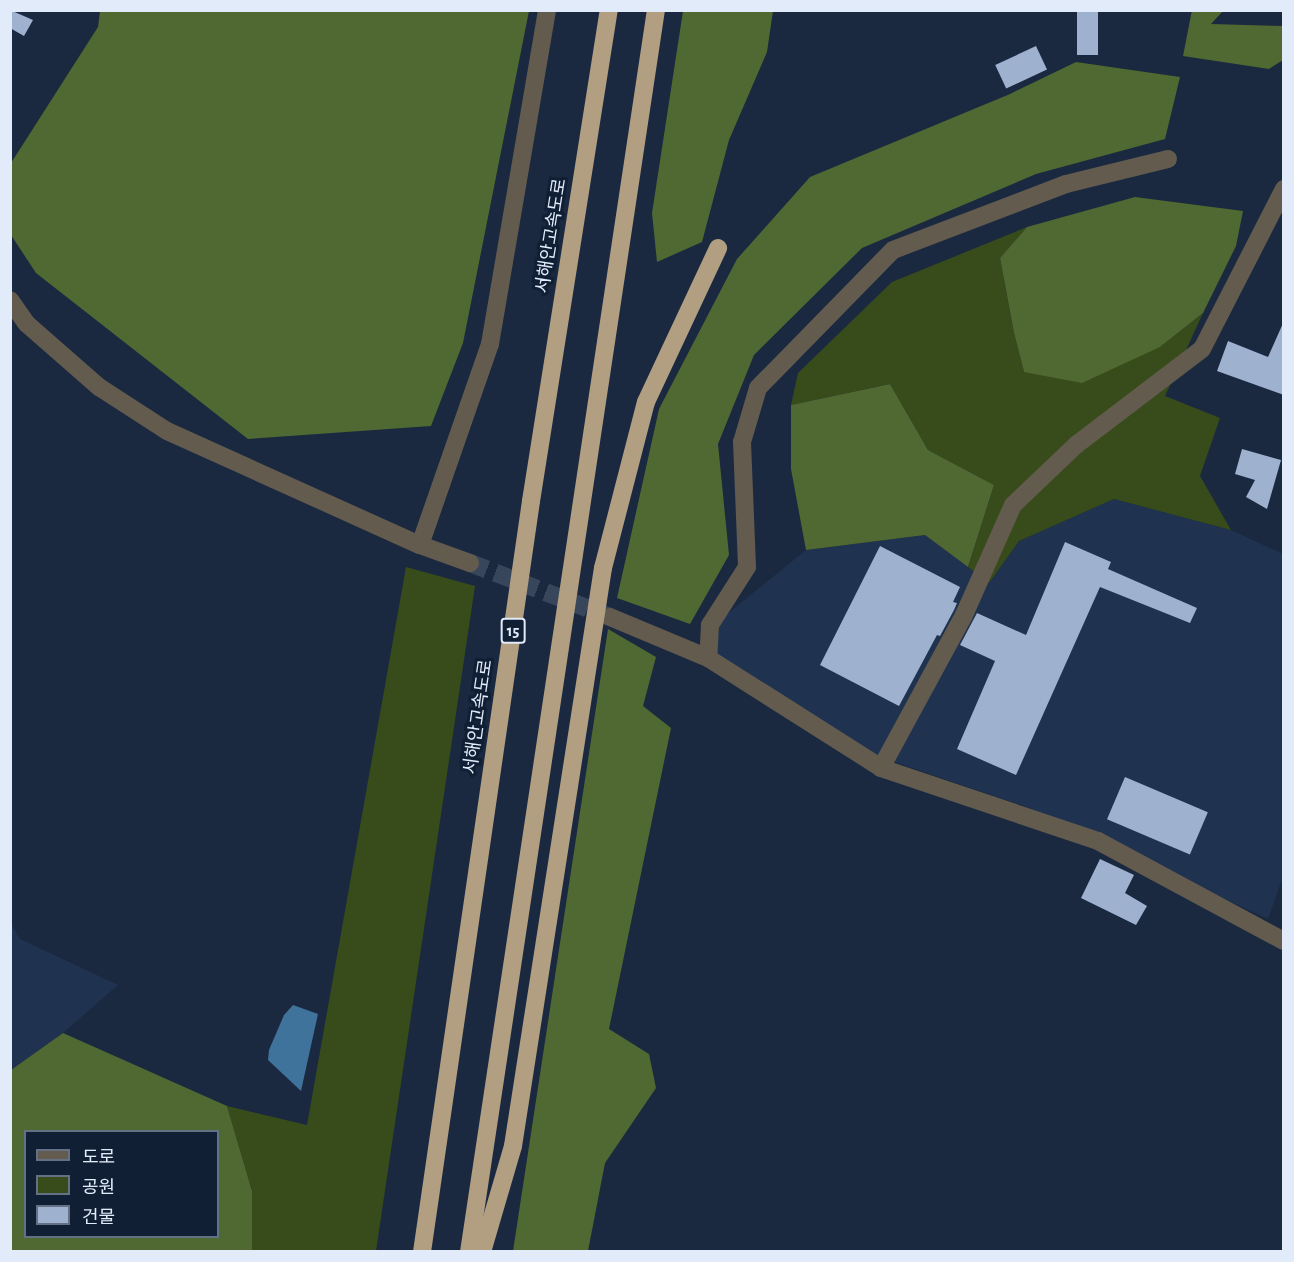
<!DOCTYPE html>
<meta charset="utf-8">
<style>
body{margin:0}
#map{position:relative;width:1294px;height:1262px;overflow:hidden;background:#1a2940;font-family:"Alegreya Sans","Noto Sans KR",sans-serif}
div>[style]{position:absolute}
.built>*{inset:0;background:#1f324f}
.green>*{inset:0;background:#374c1a}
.forest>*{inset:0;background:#506831}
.water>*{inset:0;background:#40739c}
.building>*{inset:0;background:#9eb1cf;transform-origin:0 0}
.minor-tunnel>*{height:18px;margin-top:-9px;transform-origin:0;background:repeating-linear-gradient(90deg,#38465c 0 18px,transparent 0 27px)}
.minor>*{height:18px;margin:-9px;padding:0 9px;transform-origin:9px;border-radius:9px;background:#625b4e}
.highway>*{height:18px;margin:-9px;padding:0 9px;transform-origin:9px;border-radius:9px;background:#b29f81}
span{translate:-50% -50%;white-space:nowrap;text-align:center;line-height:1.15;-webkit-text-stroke:6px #111f35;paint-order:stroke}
.shield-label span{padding:2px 4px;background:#111f35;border:2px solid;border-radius:4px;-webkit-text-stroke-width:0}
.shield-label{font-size:16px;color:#e1ebfa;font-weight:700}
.street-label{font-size:18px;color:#e1ebfa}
.frame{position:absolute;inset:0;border:12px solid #e1ebfa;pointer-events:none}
.legend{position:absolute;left:24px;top:1130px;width:195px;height:108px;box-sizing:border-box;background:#111f35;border:2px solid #647184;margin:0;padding:8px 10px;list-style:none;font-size:18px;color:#e1ebfa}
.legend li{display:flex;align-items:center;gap:12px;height:30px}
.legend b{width:30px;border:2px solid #647184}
</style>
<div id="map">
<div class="built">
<div style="clip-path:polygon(1114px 499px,1231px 530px,1283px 554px,1284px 873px,1268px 919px,1024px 806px,877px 756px,714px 655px,721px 619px,806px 550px,925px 535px,989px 583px,1019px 541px)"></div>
<div style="clip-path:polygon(10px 922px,20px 939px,118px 985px,63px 1033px,11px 1070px)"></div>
</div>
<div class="green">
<div style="clip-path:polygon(1027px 227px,1000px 258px,1014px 333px,1024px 372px,1160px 347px,1203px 313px,1165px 396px,1220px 418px,1200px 476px,1231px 530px,1114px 499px,1019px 541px,989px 583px,968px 567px,994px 485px,928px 450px,890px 384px,791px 405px,798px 373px,892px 282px)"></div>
<div style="clip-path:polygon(406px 567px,475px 586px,376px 1251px,252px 1251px,252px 1191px,227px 1106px,307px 1125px)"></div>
</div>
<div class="forest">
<div style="clip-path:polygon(1192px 10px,1223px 11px,1211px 24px,1283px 26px,1283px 60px,1269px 69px,1183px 56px)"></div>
<div style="clip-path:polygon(100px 11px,529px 11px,463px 343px,431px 426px,248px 439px,36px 273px,11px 235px,11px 163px,98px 27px)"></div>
<div style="clip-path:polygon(683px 11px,773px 11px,767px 52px,729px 140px,702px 242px,657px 262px,652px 213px)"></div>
<div style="clip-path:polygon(1076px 62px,1180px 77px,1165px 139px,1036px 174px,862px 248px,754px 355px,718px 444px,729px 555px,690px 624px,617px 598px,659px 409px,737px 259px,810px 177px,1010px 94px)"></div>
<div style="clip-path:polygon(1135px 197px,1243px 211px,1236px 246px,1203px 313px,1160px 347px,1082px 383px,1024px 372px,1014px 333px,1000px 258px,1027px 227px)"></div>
<div style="clip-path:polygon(890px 384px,928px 450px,994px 485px,968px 567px,925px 535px,806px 550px,791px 469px,791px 405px)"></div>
<div style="clip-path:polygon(608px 629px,656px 657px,643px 706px,671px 728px,609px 1029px,649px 1054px,656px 1088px,605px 1163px,588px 1251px,513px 1251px)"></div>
<div style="clip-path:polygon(evenodd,63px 1033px,227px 1106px,252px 1191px,252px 1251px,11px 1251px,11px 1070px,63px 1033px,26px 1132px,218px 1132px,218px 1236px,26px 1236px,26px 1132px)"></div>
</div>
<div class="water">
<div style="clip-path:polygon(293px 1005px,318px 1014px,301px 1091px,268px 1060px,269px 1050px,284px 1015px)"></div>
</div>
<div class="building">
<div style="clip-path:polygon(10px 10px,33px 20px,24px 36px,10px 28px)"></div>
<div style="left:1077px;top:10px;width:21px;height:45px"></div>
<div style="left:1036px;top:46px;width:26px;height:45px;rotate:65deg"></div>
<div style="clip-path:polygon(1284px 321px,1284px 395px,1217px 371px,1228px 341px,1268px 357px)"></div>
<div style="clip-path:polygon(1242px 449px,1281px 460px,1267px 509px,1246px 497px,1255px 480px,1235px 474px)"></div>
<div style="clip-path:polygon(1065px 542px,1111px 562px,1108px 569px,1197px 608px,1190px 623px,1100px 587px,1016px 775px,957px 749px,995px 661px,960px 645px,977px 613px,1026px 635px)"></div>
<div style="clip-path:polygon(880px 546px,960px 587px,953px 602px,957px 603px,954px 610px,940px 636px,937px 635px,899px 706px,820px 665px)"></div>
<div style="left:1125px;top:777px;width:90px;height:46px;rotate:23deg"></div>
<div style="clip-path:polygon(1100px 859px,1134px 875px,1125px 893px,1147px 906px,1136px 925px,1081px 898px)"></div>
</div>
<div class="minor-tunnel">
<div style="left:470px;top:563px;width:150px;rotate:21.1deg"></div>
</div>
<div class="minor">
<div style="left:1168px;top:159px;width:105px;rotate:166.2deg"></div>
<div style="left:1066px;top:184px;width:185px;rotate:159.1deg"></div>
<div style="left:893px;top:250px;width:193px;rotate:134.4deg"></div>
<div style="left:758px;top:388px;width:56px;rotate:106.5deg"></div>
<div style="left:742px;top:442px;width:125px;rotate:87.7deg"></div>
<div style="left:747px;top:567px;width:69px;rotate:122.5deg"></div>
<div style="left:710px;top:625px;width:33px;rotate:93deg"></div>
<div style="left:708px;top:658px;width:205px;rotate:32.4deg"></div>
<div style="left:881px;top:768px;width:229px;rotate:18.6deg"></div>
<div style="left:1098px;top:841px;width:211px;rotate:28.3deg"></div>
<div style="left:10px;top:300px;width:29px;rotate:55deg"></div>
<div style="left:27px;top:324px;width:96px;rotate:41.2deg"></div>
<div style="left:99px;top:387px;width:81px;rotate:32.9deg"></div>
<div style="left:167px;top:431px;width:277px;rotate:24.3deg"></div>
<div style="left:470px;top:563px;width:53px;rotate:-160.2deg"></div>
<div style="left:420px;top:545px;width:213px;rotate:-70.8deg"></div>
<div style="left:490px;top:344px;width:339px;rotate:-80.3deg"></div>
<div style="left:610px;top:617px;width:106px;rotate:22.7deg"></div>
<div style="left:881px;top:768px;width:174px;rotate:-61.5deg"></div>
<div style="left:964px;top:615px;width:120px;rotate:-66deg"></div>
<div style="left:1013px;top:505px;width:87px;rotate:-43.6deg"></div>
<div style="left:1076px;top:445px;width:158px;rotate:-37.3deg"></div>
<div style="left:1202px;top:349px;width:180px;rotate:-62.9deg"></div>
</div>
<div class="highway">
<div style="left:422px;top:1252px;width:759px;rotate:-81.74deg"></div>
<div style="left:531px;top:501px;width:497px;rotate:-81deg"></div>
<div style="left:469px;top:1252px;width:1256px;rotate:-81.44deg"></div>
<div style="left:482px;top:1252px;width:110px;rotate:-73.7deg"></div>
<div style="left:513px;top:1146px;width:585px;rotate:-81.15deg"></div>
<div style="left:603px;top:568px;width:171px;rotate:-75.5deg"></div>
<div style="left:646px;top:402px;width:170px;rotate:-64.9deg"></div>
</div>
<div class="shield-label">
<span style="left:513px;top:631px">15</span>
</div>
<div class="street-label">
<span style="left:552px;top:236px;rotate:-81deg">서해안고속도로</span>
<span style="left:479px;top:717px;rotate:-82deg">서해안고속도로</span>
</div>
<div class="frame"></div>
<ul class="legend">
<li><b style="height:8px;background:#625b4e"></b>도로</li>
<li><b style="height:16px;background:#374c1a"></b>공원</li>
<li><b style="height:16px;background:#9eb1cf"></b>건물</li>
</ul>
</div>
